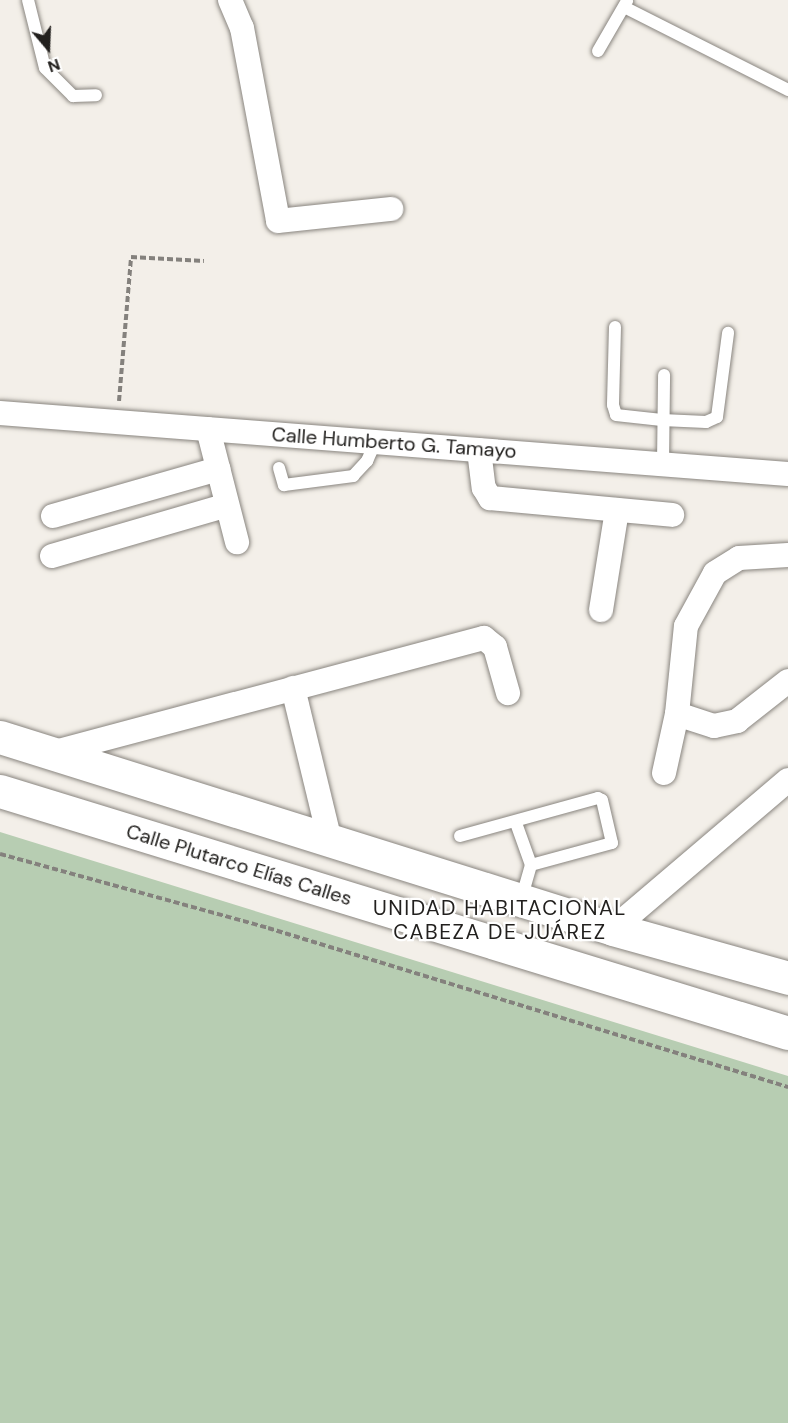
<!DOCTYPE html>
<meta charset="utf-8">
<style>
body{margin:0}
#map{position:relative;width:788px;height:1423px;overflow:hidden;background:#f3efe9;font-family:"DM Sans",sans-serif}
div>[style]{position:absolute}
.green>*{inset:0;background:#b7cdb2}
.path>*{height:4px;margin-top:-2px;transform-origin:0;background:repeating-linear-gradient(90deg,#84817d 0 6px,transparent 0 9px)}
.roads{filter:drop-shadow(0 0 2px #89857f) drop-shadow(0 0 2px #89857f)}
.lane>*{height:12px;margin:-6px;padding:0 6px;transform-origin:6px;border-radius:6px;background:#fff}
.street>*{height:24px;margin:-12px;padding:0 12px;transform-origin:12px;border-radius:12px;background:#fff}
.secondary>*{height:33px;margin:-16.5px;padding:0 16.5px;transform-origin:16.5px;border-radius:16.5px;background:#fff}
span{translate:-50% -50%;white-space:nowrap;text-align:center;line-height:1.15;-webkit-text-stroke:4.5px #fff;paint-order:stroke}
.street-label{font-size:20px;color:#22201e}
.neighbourhood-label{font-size:21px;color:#22201e;letter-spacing:1.5px}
.north{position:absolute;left:18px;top:18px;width:60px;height:60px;-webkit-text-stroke:4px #fff;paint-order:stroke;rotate:161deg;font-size:16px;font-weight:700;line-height:24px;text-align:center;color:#22201e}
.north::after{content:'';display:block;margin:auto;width:21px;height:27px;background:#22201e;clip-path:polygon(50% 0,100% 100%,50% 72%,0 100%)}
</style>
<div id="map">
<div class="green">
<div style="clip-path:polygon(0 832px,788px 1076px,788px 1423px,0 1423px)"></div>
</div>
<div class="path">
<div style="left:119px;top:401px;width:144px;rotate:-85.2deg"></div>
<div style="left:131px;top:257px;width:73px;rotate:3.1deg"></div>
<div style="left:0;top:854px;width:278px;rotate:15.4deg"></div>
<div style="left:268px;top:928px;width:544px;rotate:17deg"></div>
</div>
<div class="roads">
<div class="lane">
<div style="left:28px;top:0;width:70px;rotate:76deg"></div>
<div style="left:45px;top:68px;width:40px;rotate:45deg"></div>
<div style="left:73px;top:96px;width:23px;rotate:-2deg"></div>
<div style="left:626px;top:8px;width:182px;rotate:26.8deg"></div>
<div style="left:598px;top:51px;width:58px;rotate:-59.9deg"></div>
<div style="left:615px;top:327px;width:78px;rotate:91.5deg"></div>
<div style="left:613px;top:405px;width:10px;rotate:73deg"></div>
<div style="left:616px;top:415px;width:46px;rotate:6.2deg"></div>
<div style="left:662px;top:420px;width:44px;rotate:2.6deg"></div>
<div style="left:706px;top:422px;width:12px;rotate:-24deg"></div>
<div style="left:717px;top:417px;width:85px;rotate:-82.5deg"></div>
<div style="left:663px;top:463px;width:88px;rotate:-89.3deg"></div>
<div style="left:279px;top:468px;width:18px;rotate:74deg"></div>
<div style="left:284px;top:485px;width:70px;rotate:-7.4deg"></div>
<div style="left:353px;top:476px;width:21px;rotate:-47deg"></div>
<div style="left:367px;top:461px;width:20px;rotate:-66deg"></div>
<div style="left:516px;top:823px;width:45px;rotate:70.3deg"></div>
<div style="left:460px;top:836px;width:143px;rotate:-15.4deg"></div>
<div style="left:598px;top:798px;width:4px;rotate:27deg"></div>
<div style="left:602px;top:800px;width:44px;rotate:76.9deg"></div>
<div style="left:612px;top:843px;width:84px;rotate:164.8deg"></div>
<div style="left:531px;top:865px;width:35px;rotate:106deg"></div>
</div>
<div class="street">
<div style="left:230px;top:0;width:30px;rotate:67deg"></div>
<div style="left:242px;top:28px;width:196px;rotate:79.4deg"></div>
<div style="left:278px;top:221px;width:114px;rotate:-6.1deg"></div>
<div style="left:0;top:413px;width:790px;rotate:4.43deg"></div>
<div style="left:208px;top:429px;width:117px;rotate:75.6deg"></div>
<div style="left:479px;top:450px;width:38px;rotate:83deg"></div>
<div style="left:484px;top:488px;width:12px;rotate:59deg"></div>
<div style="left:490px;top:498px;width:183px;rotate:5.3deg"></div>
<div style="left:53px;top:516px;width:172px;rotate:-15.9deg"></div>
<div style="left:52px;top:556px;width:182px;rotate:-16.2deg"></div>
<div style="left:601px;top:610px;width:101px;rotate:-80.9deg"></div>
<div style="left:293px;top:688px;width:157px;rotate:76.4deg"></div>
<div style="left:677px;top:714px;width:39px;rotate:18deg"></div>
<div style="left:714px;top:726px;width:24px;rotate:-12deg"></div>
<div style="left:737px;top:721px;width:65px;rotate:-38.1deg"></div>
<div style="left:51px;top:753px;width:448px;rotate:-14.9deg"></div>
<div style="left:484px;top:638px;width:14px;rotate:39deg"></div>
<div style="left:495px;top:647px;width:48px;rotate:74.2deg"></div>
<div style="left:664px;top:773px;width:60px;rotate:-77.6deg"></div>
<div style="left:677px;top:714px;width:88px;rotate:-84.2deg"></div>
<div style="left:686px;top:626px;width:60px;rotate:-61.3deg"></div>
<div style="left:715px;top:573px;width:28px;rotate:-32deg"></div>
<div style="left:739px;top:558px;width:49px;rotate:-3.5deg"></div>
<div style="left:613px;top:929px;width:230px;rotate:-40.4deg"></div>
</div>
<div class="secondary">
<div style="left:0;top:737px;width:642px;rotate:17.39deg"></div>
<div style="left:613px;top:929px;width:182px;rotate:15.6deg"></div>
<div style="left:0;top:791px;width:824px;rotate:17.07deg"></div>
</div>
</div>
<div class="street-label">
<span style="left:394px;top:443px;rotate:4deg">Calle Humberto G. Tamayo</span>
<span style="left:239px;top:865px;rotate:17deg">Calle Plutarco Elías Calles</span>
</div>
<div class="neighbourhood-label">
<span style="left:500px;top:920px">UNIDAD HABITACIONAL<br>CABEZA DE JUÁREZ</span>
</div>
<div class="north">N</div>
</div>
